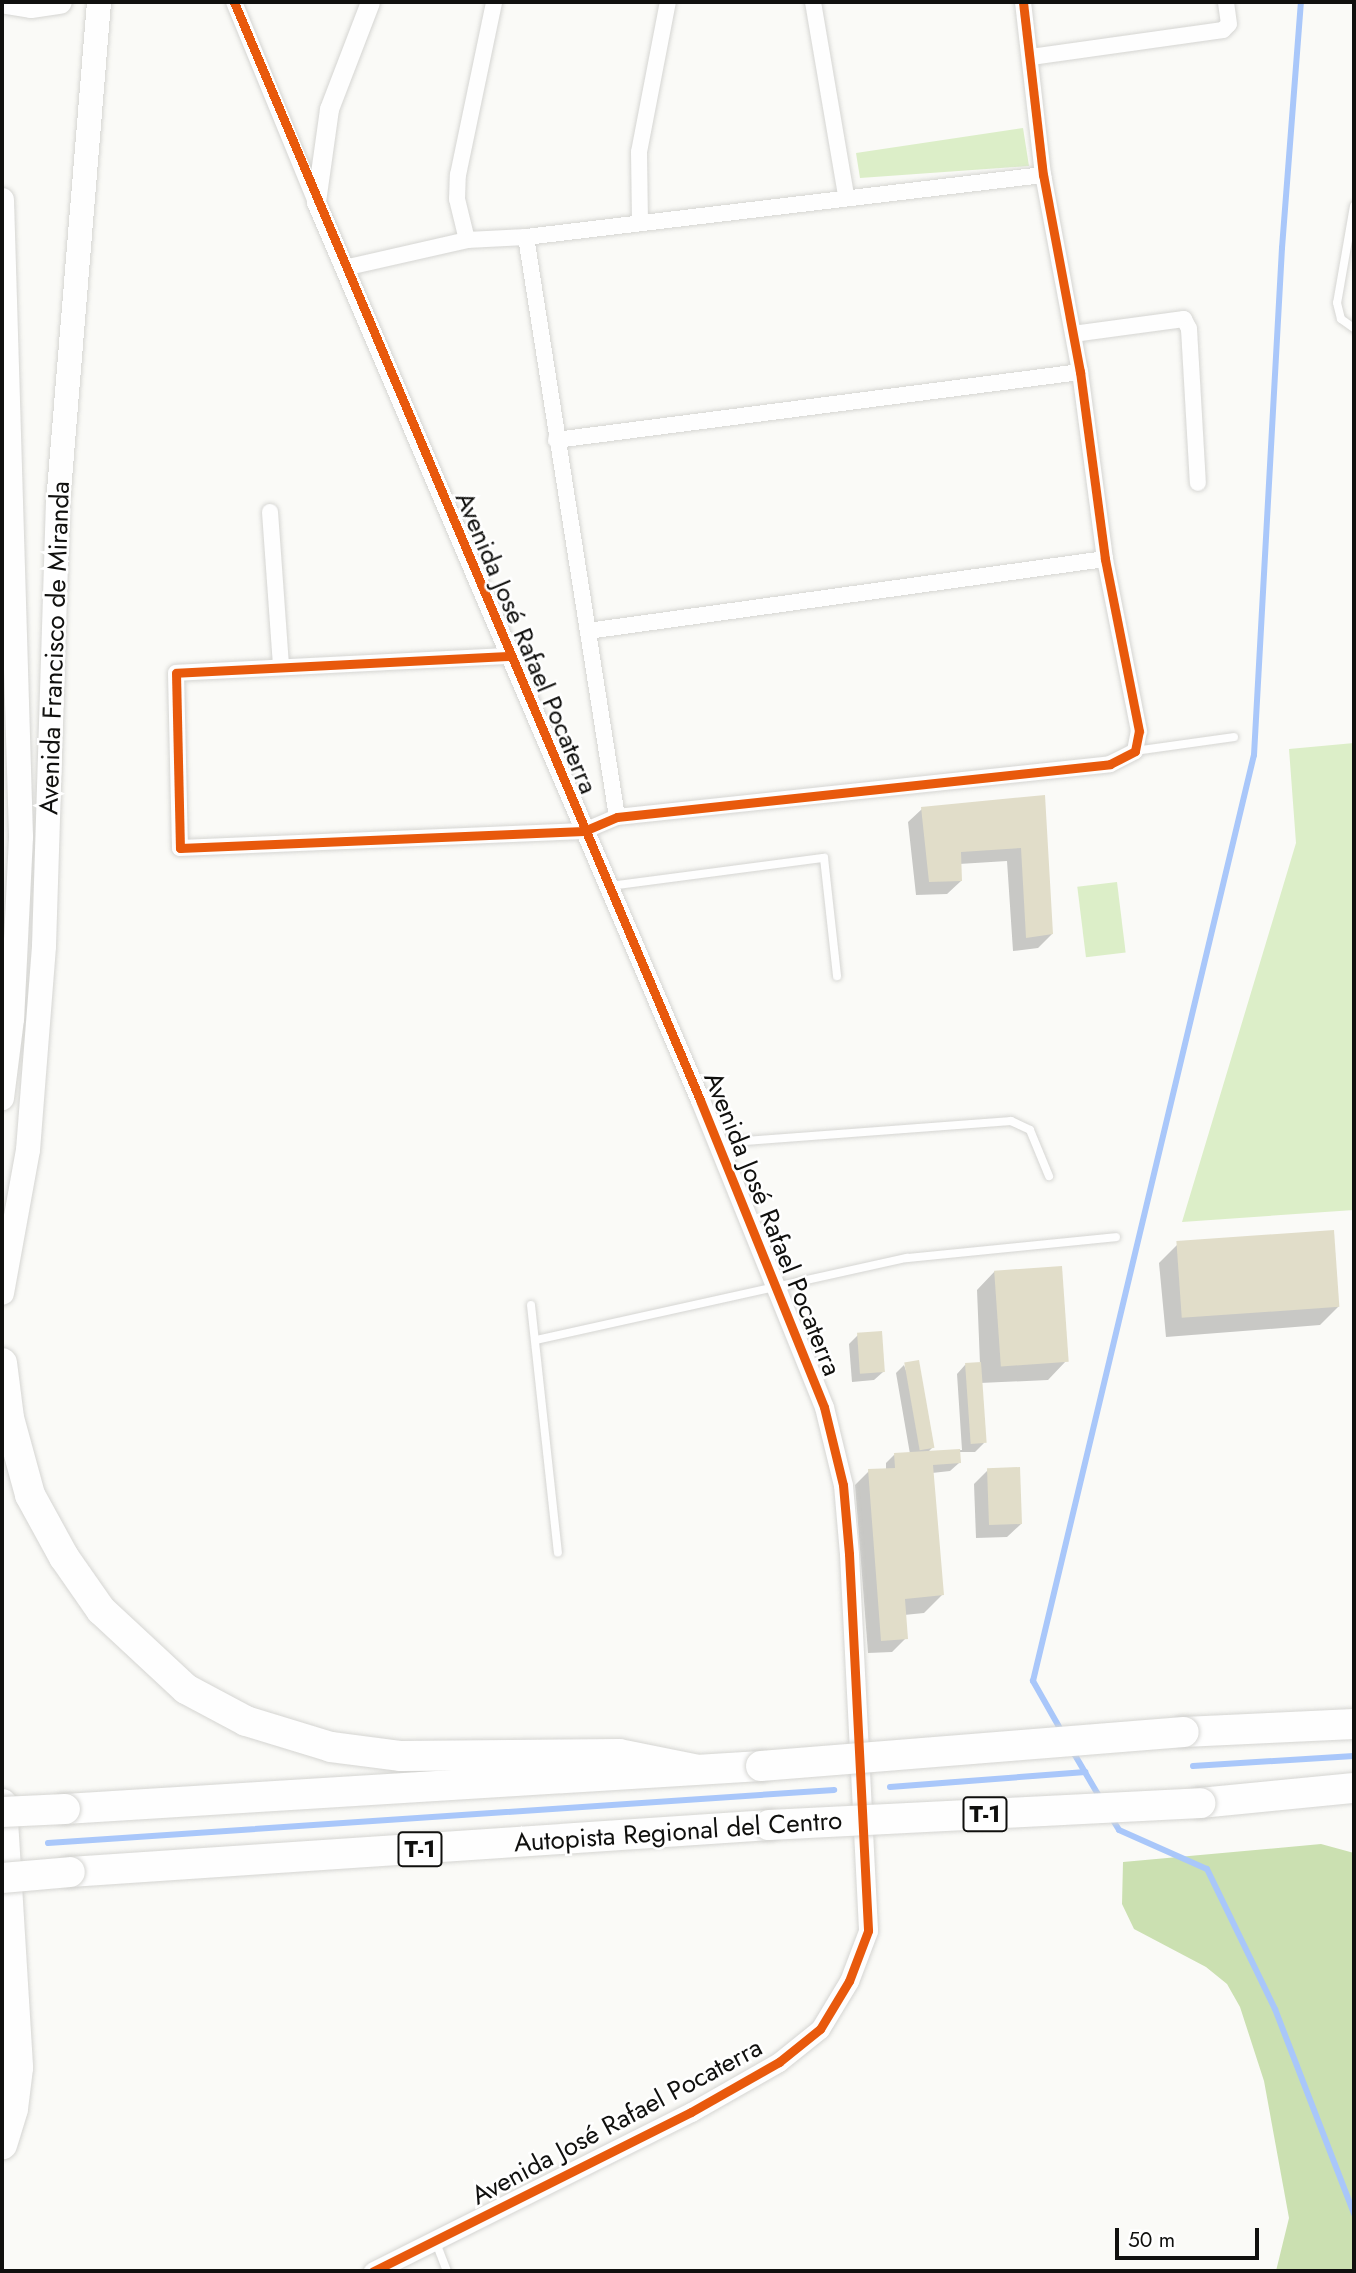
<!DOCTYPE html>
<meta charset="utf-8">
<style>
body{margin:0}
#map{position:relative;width:1356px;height:2273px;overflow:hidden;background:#fafaf7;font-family:Jost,sans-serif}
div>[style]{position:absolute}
.green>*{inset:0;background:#dceec8;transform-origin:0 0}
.forest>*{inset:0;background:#cbe0b1}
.shadow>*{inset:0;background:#0003}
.stream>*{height:6px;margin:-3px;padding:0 3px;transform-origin:3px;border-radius:3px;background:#a9c7fa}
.building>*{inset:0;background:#e1ddc9;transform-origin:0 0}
.roads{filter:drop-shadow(0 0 2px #d5d5d2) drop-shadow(0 0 2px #d5d5d2)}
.service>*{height:8px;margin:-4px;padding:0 4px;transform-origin:4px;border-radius:4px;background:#fefefe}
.minor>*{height:16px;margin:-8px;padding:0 8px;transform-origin:8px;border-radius:8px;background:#fefefe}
.tertiary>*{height:19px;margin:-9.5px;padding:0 9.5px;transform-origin:9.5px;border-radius:9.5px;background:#fefefe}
.primary>*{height:24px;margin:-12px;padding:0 12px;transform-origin:12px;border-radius:12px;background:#fefefe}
.motorway>*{height:30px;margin:-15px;padding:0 15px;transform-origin:15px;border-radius:15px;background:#fefefe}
.bridges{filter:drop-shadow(0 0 2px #d5d5d2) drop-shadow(0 0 2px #d5d5d2)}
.motorway-bridge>*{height:30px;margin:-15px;padding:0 15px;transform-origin:15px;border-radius:15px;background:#fefefe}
.cycleway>*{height:9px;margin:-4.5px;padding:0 4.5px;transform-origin:4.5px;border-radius:4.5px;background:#e8590c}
span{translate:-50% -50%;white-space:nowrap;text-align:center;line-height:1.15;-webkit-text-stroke:5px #fff;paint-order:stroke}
.shield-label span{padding:2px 5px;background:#fff;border:2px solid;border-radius:5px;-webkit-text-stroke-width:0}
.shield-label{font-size:24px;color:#10100e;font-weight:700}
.street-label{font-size:26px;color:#10100e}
.frame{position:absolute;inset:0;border:4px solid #10100e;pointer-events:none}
.scale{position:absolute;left:1115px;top:2228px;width:144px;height:32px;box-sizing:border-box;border:4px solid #10100e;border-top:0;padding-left:9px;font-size:21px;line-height:24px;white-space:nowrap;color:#10100e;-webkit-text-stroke:5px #fff;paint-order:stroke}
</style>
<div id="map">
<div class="green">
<div style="clip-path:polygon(1023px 128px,1029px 166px,860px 178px,856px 153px)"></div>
<div style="clip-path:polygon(1354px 743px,1354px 1210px,1182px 1222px,1296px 843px,1289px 749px)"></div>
<div style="left:1117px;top:882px;width:71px;height:40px;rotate:83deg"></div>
</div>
<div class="forest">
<div style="clip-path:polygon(1321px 1844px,1354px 1853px,1354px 2271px,1276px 2271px,1289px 2218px,1264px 2081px,1240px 2007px,1227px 1984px,1206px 1967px,1134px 1929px,1122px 1904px,1123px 1862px)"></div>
</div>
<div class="shadow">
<div style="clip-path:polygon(1043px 797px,1052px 934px,1038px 948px,1013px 951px,1007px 861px,959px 864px,961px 881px,947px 894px,916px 895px,908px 822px,922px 809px)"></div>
<div style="clip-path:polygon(1178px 1244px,1339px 1306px,1320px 1325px,1166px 1337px,1159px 1263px)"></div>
<div style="clip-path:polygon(995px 1271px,1066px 1361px,1048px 1380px,980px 1383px,984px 1443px,975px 1452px,959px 1452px,959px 1463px,950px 1471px,932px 1473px,942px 1595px,924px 1613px,904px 1615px,906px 1638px,892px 1652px,868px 1653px,855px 1485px,869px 1471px,886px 1470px,886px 1463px,894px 1455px,910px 1454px,896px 1373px,904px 1365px,933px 1447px,928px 1452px,962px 1450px,957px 1374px,965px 1365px,980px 1364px,977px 1290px)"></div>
<div style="clip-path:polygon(858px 1335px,883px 1372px,874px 1380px,852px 1382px,849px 1344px)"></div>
<div style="clip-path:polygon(988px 1470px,1021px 1524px,1007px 1537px,976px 1538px,974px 1484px)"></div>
</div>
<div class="stream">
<div style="left:1062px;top:1732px;width:59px;rotate:-119.6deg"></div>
<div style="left:1033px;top:1681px;width:952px;rotate:-76.58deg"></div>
<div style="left:1254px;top:755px;width:508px;rotate:-86.84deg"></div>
<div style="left:1282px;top:248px;width:247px;rotate:-85.6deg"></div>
<div style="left:1072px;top:1750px;width:56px;rotate:59.7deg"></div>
<div style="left:1193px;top:1766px;width:161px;rotate:-3.6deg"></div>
<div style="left:890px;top:1787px;width:196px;rotate:-4.4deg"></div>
<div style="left:1111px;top:1817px;width:15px;rotate:58deg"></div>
<div style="left:1119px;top:1830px;width:96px;rotate:23.9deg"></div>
<div style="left:1207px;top:1869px;width:156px;rotate:64.1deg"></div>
<div style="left:1275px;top:2009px;width:220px;rotate:68.9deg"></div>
<div style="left:48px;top:1843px;width:788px;rotate:-3.86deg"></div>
</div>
<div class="building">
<div style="clip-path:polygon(1045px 795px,1053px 934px,1026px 938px,1021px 848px,961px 852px,962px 881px,929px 882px,921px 807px)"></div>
<div style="left:1334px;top:1230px;width:77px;height:158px;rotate:86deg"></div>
<div style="left:1062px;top:1266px;width:96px;height:68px;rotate:86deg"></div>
<div style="left:882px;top:1331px;width:41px;height:25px;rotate:86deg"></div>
<div style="left:919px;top:1360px;width:89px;height:15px;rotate:80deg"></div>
<div style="left:981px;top:1362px;width:81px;height:16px;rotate:86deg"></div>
<div style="clip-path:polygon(960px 1449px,961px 1463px,933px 1465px,944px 1595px,905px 1599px,908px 1639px,881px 1641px,868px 1469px,895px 1468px,894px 1453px)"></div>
<div style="left:1020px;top:1467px;width:57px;height:33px;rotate:88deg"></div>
</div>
<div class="roads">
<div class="service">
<div style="left:1354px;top:206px;width:98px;rotate:99.9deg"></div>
<div style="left:1337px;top:303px;width:16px;rotate:76deg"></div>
<div style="left:1341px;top:319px;width:16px;rotate:35deg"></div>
<div style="left:1135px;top:751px;width:100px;rotate:-8deg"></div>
<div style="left:610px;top:886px;width:216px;rotate:-7.5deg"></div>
<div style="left:824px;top:858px;width:119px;rotate:83.7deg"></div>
<div style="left:720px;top:1148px;width:26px;rotate:-16deg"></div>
<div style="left:745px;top:1141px;width:267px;rotate:-4.3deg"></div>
<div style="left:1011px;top:1121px;width:21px;rotate:25deg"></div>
<div style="left:1030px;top:1130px;width:50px;rotate:67.6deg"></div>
<div style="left:531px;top:1305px;width:249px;rotate:83.8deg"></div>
<div style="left:536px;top:1340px;width:380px;rotate:-12.5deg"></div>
<div style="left:907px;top:1258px;width:210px;rotate:-5.7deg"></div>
<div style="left:435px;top:2240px;width:33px;rotate:69deg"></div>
</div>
<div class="minor">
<div style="left:234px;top:2px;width:216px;rotate:67.7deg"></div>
<div style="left:813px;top:2px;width:197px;rotate:80.3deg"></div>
<div style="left:1031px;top:57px;width:194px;rotate:-8deg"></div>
<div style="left:1223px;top:30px;width:8px;rotate:-45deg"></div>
<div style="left:1229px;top:24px;width:22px;rotate:-98deg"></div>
<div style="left:640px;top:223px;width:71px;rotate:-90.8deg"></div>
<div style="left:639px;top:152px;width:153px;rotate:-79.1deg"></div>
<div style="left:526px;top:237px;width:587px;rotate:81.08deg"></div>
<div style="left:467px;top:240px;width:42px;rotate:-103.7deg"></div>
<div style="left:457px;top:199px;width:24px;rotate:-88deg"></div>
<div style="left:458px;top:175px;width:177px;rotate:-78.2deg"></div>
<div style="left:344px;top:268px;width:126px;rotate:-12.8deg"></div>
<div style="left:467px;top:240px;width:59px;rotate:-2.9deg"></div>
<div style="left:526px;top:237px;width:521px;rotate:-6.84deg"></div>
<div style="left:1073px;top:334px;width:112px;rotate:-7.7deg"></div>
<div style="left:1184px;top:319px;width:11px;rotate:63deg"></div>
<div style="left:1189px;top:329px;width:154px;rotate:86.7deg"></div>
<div style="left:556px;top:440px;width:528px;rotate:-7.39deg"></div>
<div style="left:270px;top:512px;width:155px;rotate:85.9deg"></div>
<div style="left:588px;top:631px;width:522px;rotate:-7.93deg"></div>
<div style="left:508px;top:656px;width:332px;rotate:177.1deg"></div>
<div style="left:176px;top:673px;width:175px;rotate:88.7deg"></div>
<div style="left:180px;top:848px;width:404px;rotate:-2.4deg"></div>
<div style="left:584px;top:831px;width:36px;rotate:-23deg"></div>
<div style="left:617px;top:817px;width:496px;rotate:-6.1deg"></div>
<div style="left:1110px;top:764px;width:28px;rotate:-27deg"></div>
<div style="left:1135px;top:751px;width:20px;rotate:-79deg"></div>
<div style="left:1139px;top:731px;width:175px;rotate:-101.2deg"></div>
<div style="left:1105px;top:559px;width:189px;rotate:-97.6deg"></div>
<div style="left:1080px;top:372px;width:200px;rotate:-100.6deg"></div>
<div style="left:1043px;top:175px;width:174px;rotate:-96.6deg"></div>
</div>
<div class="tertiary">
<div style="left:370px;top:2px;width:115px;rotate:111deg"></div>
<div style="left:329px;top:109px;width:94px;rotate:98deg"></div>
<div style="left:316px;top:202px;width:977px;rotate:66.85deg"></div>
<div style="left:700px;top:1100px;width:331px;rotate:68deg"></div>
<div style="left:824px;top:1407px;width:80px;rotate:76.3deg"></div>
<div style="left:843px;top:1485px;width:69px;rotate:85deg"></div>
<div style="left:849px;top:1554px;width:377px;rotate:87.1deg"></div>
<div style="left:868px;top:1931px;width:53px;rotate:110.8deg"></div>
<div style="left:849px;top:1981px;width:56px;rotate:121.1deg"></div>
<div style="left:820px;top:2029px;width:53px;rotate:141.2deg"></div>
<div style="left:779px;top:2062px;width:101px;rotate:150.4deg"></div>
<div style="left:691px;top:2112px;width:356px;rotate:153.4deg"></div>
</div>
<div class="primary">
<div style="left:6px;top:2px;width:25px;rotate:9deg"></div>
<div style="left:31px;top:6px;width:29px;rotate:-8deg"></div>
<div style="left:2px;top:200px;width:637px;rotate:88.29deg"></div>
<div style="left:21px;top:837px;width:182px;rotate:92.8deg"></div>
<div style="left:12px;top:1019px;width:80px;rotate:97.2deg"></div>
<div style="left:2px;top:1293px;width:145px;rotate:-79.7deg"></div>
<div style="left:28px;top:1150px;width:205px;rotate:-85.5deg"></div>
<div style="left:44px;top:946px;width:443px;rotate:-88.2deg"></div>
<div style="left:58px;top:503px;width:503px;rotate:-85.32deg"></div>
</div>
<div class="motorway">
<div style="left:2px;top:1363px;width:55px;rotate:82.7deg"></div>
<div style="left:9px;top:1418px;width:80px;rotate:74.7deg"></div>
<div style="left:30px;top:1495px;width:71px;rotate:61.3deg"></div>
<div style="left:64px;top:1557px;width:65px;rotate:55.1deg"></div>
<div style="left:101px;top:1610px;width:116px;rotate:42.9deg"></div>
<div style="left:186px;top:1689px;width:68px;rotate:28.1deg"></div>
<div style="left:246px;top:1721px;width:89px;rotate:17deg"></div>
<div style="left:331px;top:1747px;width:71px;rotate:7.3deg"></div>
<div style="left:401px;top:1756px;width:218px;rotate:-0.5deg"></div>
<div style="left:619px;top:1754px;width:76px;rotate:11.3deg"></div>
<div style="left:1184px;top:1732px;width:170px;rotate:-2.7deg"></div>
<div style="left:1200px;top:1803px;width:155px;rotate:-5.6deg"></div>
<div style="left:2px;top:1804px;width:264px;rotate:86.5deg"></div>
<div style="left:18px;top:2068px;width:41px;rotate:97deg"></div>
<div style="left:13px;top:2109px;width:37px;rotate:107deg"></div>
<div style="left:65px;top:1809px;width:697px;rotate:-3.54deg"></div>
<div style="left:70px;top:1872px;width:701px;rotate:-3.85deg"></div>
</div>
</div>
<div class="bridges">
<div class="motorway-bridge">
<div style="left:761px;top:1766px;width:424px;rotate:-4.6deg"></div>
<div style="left:2px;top:1812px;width:63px;rotate:-2.7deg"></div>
<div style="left:769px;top:1825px;width:432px;rotate:-2.9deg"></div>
<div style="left:2px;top:1878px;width:68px;rotate:-5deg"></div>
</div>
</div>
<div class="cycleway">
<div style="left:234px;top:2px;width:1193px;rotate:67deg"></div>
<div style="left:700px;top:1100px;width:331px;rotate:68deg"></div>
<div style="left:824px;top:1407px;width:80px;rotate:76.3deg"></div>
<div style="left:843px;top:1485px;width:69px;rotate:85deg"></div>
<div style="left:849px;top:1554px;width:377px;rotate:87.1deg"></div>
<div style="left:868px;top:1931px;width:53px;rotate:110.8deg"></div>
<div style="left:849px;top:1981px;width:56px;rotate:121.1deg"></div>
<div style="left:820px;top:2029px;width:53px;rotate:141.2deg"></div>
<div style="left:779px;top:2062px;width:101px;rotate:150.4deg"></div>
<div style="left:691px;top:2112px;width:356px;rotate:153.4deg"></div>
<div style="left:508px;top:656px;width:332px;rotate:177.1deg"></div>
<div style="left:176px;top:673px;width:175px;rotate:88.7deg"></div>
<div style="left:180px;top:848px;width:404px;rotate:-2.4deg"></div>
<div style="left:584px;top:831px;width:36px;rotate:-23deg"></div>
<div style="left:617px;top:817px;width:496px;rotate:-6.1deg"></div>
<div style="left:1110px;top:764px;width:28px;rotate:-27deg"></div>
<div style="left:1135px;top:751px;width:20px;rotate:-79deg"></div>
<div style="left:1139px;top:731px;width:175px;rotate:-101.2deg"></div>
<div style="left:1105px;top:559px;width:189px;rotate:-97.6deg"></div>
<div style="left:1080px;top:372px;width:200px;rotate:-100.6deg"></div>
<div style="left:1043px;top:175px;width:174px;rotate:-96.6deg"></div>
</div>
<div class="shield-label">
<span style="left:985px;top:1814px">T-1</span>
<span style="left:420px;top:1849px">T-1</span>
</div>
<div class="street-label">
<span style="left:526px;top:643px;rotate:67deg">Avenida José Rafael Pocaterra</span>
<span style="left:55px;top:648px;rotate:-88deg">Avenida Francisco de Miranda</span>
<span style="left:772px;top:1224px;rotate:68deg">Avenida José Rafael Pocaterra</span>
<span style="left:678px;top:1832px;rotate:-4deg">Autopista Regional del Centro</span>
<span style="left:617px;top:2122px;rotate:-28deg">Avenida José Rafael Pocaterra</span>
</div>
<div class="frame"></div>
<div class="scale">50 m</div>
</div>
